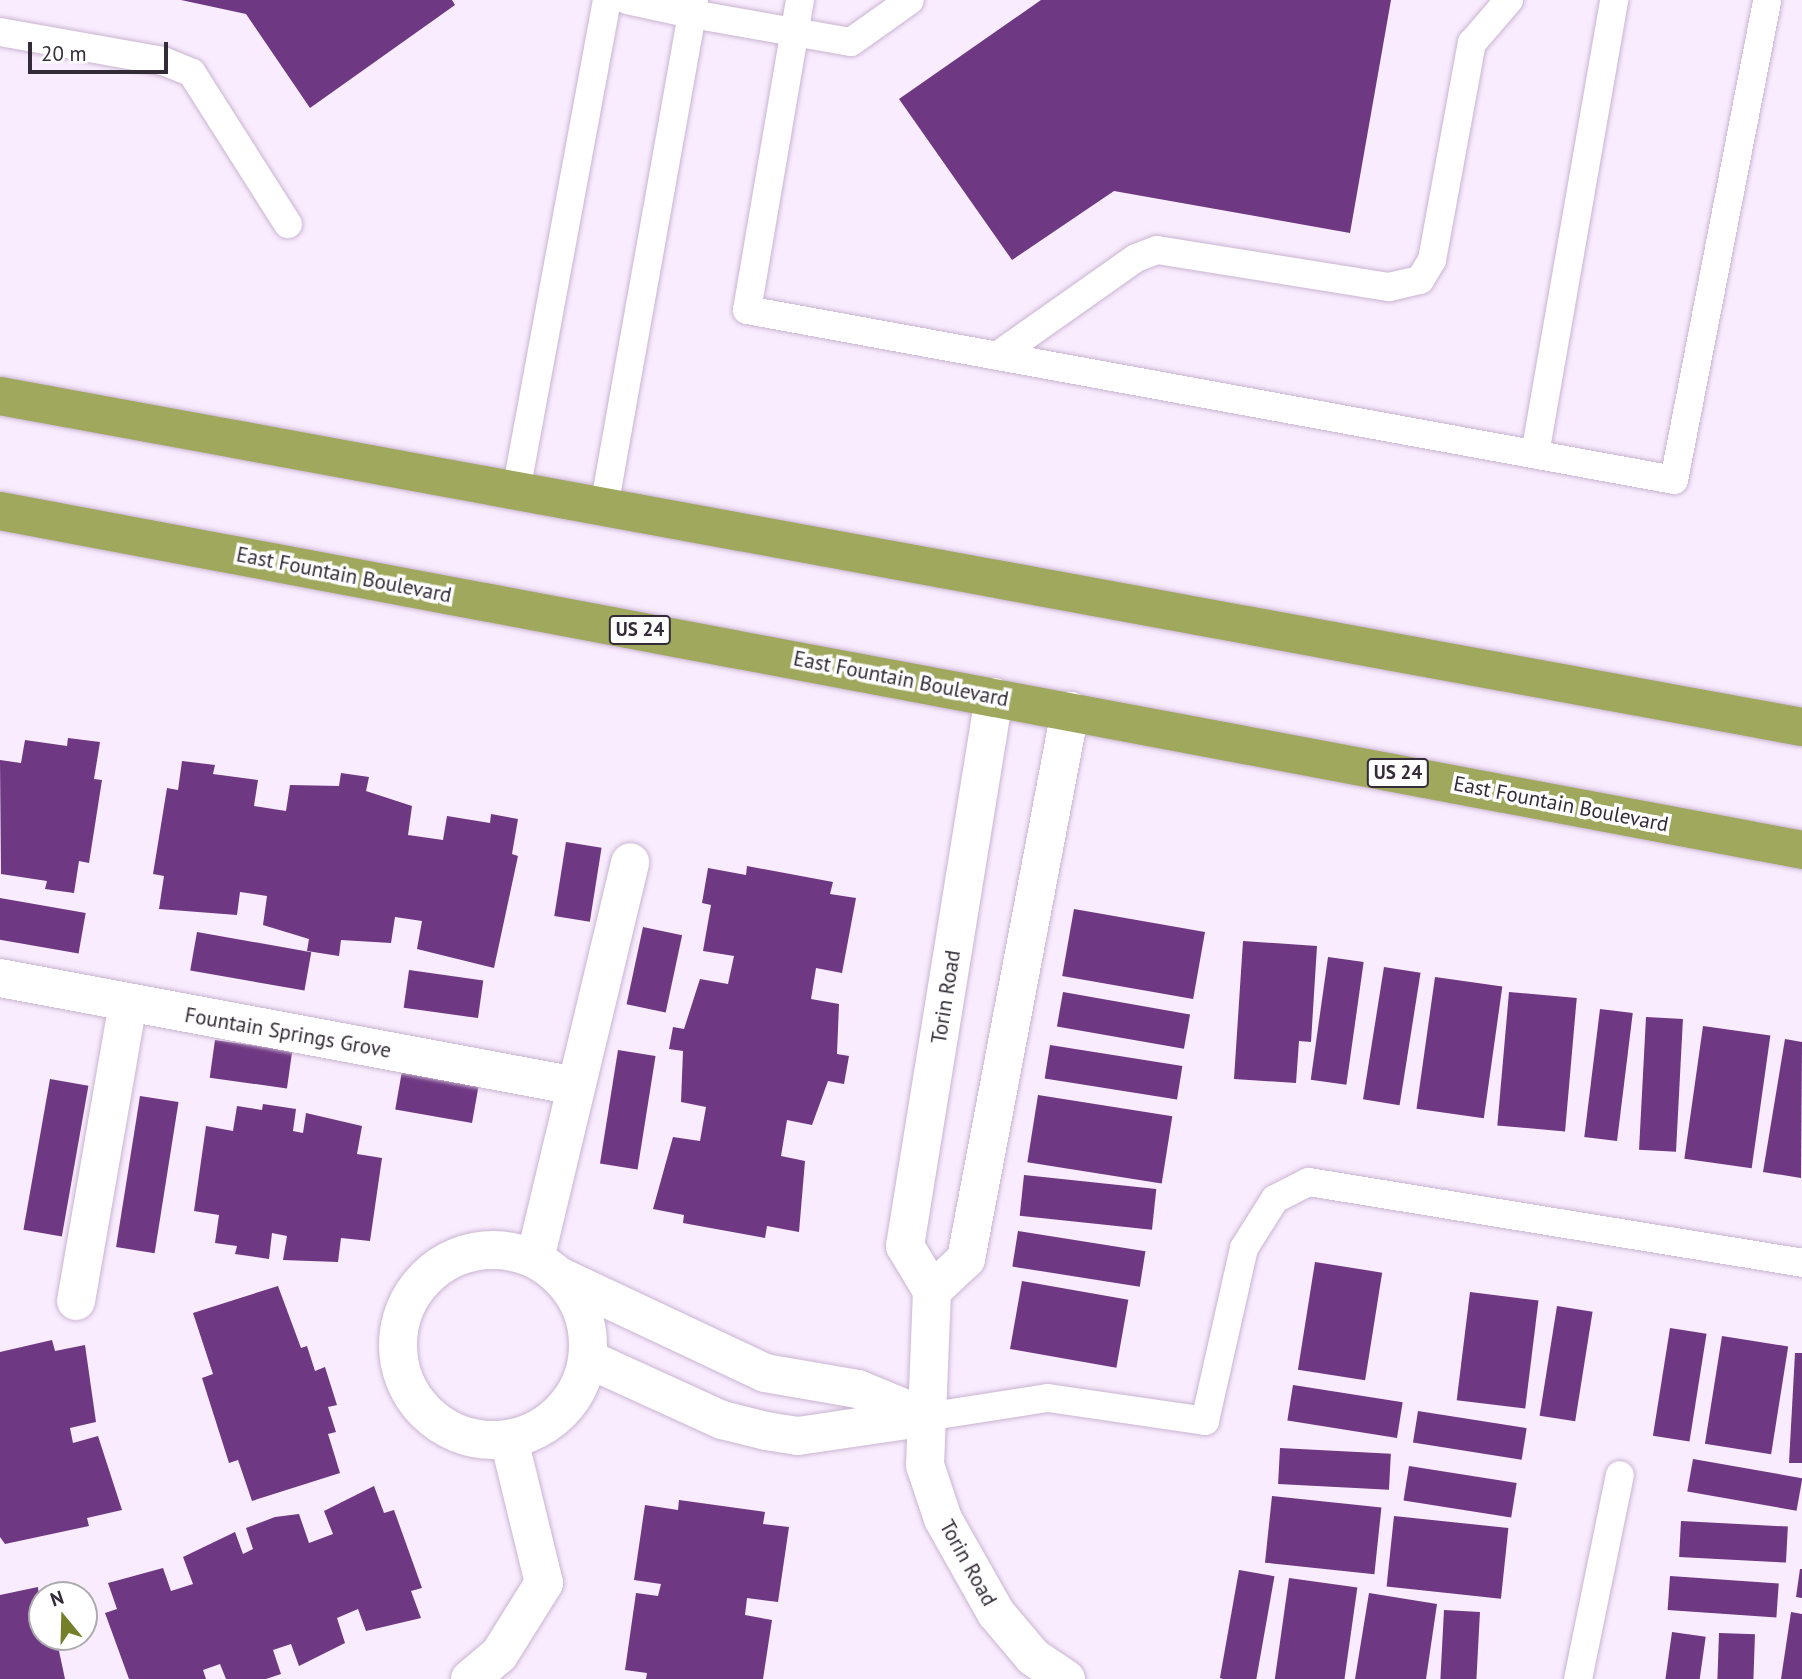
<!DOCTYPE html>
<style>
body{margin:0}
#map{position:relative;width:1802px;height:1679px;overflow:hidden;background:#f9ecfe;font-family:"PT Sans",sans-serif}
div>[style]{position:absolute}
.building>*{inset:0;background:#6e3882;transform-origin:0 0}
.roads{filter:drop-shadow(0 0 2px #c9b4d1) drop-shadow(0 0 2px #c9b4d1)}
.service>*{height:28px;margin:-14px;padding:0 14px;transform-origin:14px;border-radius:14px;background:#fff}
.minor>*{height:38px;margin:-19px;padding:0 19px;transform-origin:19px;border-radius:19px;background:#fff}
.minor>.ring{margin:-19px;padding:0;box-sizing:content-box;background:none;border:38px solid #fff;border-radius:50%}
.trunk>*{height:38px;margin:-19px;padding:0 19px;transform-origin:19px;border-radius:19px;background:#a0a85e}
span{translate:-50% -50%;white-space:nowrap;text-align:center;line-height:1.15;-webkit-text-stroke:7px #fff;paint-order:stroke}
.shield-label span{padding:2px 5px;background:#fff;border:2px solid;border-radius:5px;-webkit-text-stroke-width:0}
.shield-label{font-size:19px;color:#332b37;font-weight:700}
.street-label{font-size:21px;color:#332b37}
.north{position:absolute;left:28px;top:1581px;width:70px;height:70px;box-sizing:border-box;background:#fff;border:2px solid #adaaaf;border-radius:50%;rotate:341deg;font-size:19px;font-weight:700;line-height:28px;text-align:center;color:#332b37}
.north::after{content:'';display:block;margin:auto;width:24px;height:32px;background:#757e29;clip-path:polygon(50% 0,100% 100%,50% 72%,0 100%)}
.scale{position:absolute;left:28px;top:42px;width:140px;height:32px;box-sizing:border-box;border:4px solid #332b37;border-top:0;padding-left:9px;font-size:21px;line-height:24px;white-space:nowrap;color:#332b37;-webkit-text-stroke:5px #fff;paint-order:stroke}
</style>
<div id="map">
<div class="building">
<div style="clip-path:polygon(181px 0,452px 0,455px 5px,310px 108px,246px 14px)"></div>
<div style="clip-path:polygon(1041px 0,1391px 0,1350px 233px,1114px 191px,1012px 260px,899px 99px)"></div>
<div style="clip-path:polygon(68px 738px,100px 742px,94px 779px,102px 780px,89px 863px,79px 861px,74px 893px,45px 889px,47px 881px,1px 874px,0 760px,21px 763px,25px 740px,67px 746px)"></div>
<div style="clip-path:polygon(182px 761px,215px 765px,213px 774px,258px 780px,254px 806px,286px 811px,290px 785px,339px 786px,341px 773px,369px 777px,366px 791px,412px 806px,408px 835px,443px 840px,447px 816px,490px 823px,491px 814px,518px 819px,512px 854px,518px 856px,494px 968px,417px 949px,422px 921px,395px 917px,391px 943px,341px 940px,339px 956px,307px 951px,309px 939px,263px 925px,267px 896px,240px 892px,237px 915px,159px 909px,164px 876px,153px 874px,167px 788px,178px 790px)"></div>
<div style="left:566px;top:842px;width:36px;height:75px;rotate:9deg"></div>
<div style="clip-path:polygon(747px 866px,833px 882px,830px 894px,856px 898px,842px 973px,816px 968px,811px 999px,839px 1004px,837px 1054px,849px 1056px,844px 1084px,828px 1081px,812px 1125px,787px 1120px,781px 1156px,805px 1161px,799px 1232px,767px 1226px,765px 1238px,683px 1223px,684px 1215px,653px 1209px,673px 1137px,700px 1141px,706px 1107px,681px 1102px,683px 1051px,669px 1049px,673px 1027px,684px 1029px,700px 979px,728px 984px,734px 956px,703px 951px,711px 905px,702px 903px,708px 868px,746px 875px)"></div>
<div style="left:0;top:898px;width:87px;height:41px;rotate:10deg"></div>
<div style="left:1074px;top:909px;width:133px;height:68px;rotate:10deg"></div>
<div style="left:643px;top:927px;width:40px;height:79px;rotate:12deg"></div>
<div style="left:197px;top:932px;width:116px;height:39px;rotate:10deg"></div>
<div style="clip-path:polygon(1243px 941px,1317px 946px,1311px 1042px,1299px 1041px,1296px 1083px,1234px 1079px)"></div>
<div style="left:1328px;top:957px;width:36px;height:124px;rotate:8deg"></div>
<div style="left:1384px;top:967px;width:37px;height:134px;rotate:9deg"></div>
<div style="left:409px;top:970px;width:75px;height:38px;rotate:8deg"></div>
<div style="left:1435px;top:977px;width:68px;height:133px;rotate:8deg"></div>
<div style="left:1063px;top:992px;width:129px;height:35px;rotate:10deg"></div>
<div style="left:1509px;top:992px;width:68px;height:134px;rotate:5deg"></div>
<div style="left:1600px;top:1009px;width:33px;height:129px;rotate:7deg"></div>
<div style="left:1646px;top:1017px;width:37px;height:133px;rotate:3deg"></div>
<div style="left:1703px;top:1026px;width:68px;height:134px;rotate:8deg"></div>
<div style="clip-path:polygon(1785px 1039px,1802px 1042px,1801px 1178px,1763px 1172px)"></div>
<div style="left:215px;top:1040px;width:78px;height:38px;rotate:8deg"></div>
<div style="left:1050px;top:1045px;width:134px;height:34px;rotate:9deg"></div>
<div style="left:618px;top:1050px;width:38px;height:115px;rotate:9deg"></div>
<div style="left:402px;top:1071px;width:78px;height:39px;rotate:10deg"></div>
<div style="left:50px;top:1079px;width:39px;height:153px;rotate:10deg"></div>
<div style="left:1038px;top:1095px;width:136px;height:68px;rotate:9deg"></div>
<div style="left:140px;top:1096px;width:39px;height:153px;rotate:9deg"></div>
<div style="clip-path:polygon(263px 1104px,296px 1109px,293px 1131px,303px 1133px,306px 1113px,362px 1126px,357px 1154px,382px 1158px,370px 1241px,341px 1238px,338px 1262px,283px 1260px,287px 1236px,272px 1233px,269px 1259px,235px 1254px,237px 1246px,215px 1243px,219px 1215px,194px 1211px,206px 1126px,233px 1131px,237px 1106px,262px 1110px)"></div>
<div style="left:1024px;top:1175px;width:133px;height:41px;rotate:6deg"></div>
<div style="left:1018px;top:1231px;width:129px;height:36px;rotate:9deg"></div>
<div style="left:1315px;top:1262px;width:68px;height:109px;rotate:9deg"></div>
<div style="left:1022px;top:1281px;width:108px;height:69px;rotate:10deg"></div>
<div style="clip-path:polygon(278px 1286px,301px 1348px,307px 1346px,315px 1371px,325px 1367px,337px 1405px,328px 1407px,336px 1432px,328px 1434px,340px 1473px,252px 1501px,238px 1460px,229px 1463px,202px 1378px,213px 1374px,193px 1313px)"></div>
<div style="left:1470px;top:1292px;width:69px;height:109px;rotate:7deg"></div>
<div style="left:1557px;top:1306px;width:36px;height:111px;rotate:9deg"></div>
<div style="left:1670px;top:1328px;width:37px;height:109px;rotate:9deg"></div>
<div style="left:1722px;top:1336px;width:67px;height:109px;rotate:9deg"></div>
<div style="clip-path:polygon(52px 1340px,55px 1351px,85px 1345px,96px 1422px,70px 1428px,73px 1443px,98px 1436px,122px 1510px,87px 1518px,89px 1526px,5px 1544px,0 1537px,0 1352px)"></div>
<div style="clip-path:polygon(1795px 1353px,1802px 1353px,1802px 1463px,1789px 1463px)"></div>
<div style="left:1293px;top:1385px;width:111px;height:36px;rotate:9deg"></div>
<div style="left:1418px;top:1411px;width:110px;height:32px;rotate:9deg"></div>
<div style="left:1280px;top:1448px;width:111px;height:36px;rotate:3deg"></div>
<div style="left:1693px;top:1459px;width:111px;height:33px;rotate:10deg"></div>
<div style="left:1409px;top:1466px;width:109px;height:35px;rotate:9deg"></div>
<div style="clip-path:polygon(374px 1486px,384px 1513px,394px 1510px,422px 1588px,411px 1591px,421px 1618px,366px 1631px,358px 1609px,337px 1618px,345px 1643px,299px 1666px,291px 1644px,273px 1650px,281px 1674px,266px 1679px,226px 1679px,220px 1664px,203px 1670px,206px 1679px,129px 1679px,105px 1613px,117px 1609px,108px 1583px,163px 1568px,171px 1591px,193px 1584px,183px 1557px,235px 1532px,243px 1554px,253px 1549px,246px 1528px,275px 1517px,299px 1514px,309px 1543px,333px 1534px,324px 1511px)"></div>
<div style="left:1272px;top:1496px;width:110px;height:67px;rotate:6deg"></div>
<div style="clip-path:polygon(679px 1500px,765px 1512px,763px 1524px,789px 1527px,778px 1602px,747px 1598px,745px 1615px,772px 1620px,763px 1679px,646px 1679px,647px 1673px,625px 1670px,636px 1593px,658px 1596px,661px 1584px,634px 1580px,645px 1505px,678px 1510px)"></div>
<div style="left:1394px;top:1516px;width:115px;height:71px;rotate:6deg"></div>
<div style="left:1681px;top:1521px;width:107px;height:36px;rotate:3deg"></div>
<div style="clip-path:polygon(1800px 1569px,1802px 1569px,1802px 1598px,1796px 1597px)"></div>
<div style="left:1239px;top:1570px;width:36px;height:110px;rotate:10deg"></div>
<div style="left:1670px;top:1576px;width:109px;height:34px;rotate:4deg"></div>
<div style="left:1289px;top:1578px;width:69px;height:102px;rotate:8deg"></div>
<div style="clip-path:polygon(38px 1587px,42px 1637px,56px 1637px,65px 1679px,0 1679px,0 1595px)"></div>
<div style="clip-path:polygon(1369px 1593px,1437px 1604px,1426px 1679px,1355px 1679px)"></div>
<div style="left:1444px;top:1610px;width:36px;height:69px;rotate:3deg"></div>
<div style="clip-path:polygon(1791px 1612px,1802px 1614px,1802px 1679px,1781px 1679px)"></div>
<div style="left:1672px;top:1632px;width:34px;height:48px;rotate:8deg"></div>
<div style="left:1719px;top:1633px;width:36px;height:46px;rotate:2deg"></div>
</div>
<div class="roads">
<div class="service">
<div style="left:627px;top:0;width:66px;rotate:12.2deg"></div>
<div style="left:692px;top:14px;width:14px;rotate:-82deg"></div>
<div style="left:800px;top:0;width:314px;rotate:99.7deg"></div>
<div style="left:747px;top:310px;width:942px;rotate:10.39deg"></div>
<div style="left:1674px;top:480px;width:489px;rotate:-79deg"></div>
<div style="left:0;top:32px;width:166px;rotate:10.1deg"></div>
<div style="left:163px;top:61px;width:31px;rotate:22deg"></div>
<div style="left:192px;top:73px;width:179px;rotate:57.6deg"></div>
<div style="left:997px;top:356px;width:170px;rotate:-35.2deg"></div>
<div style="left:1136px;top:258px;width:22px;rotate:-21deg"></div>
<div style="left:1157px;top:250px;width:235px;rotate:9.1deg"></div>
<div style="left:1389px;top:287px;width:32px;rotate:-13deg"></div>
<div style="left:1420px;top:280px;width:23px;rotate:-59deg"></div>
<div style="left:1432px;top:260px;width:221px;rotate:-79.6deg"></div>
<div style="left:1472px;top:43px;width:57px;rotate:-49.3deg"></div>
<div style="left:1535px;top:454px;width:461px;rotate:-80.1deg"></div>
<div style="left:516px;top:491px;width:499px;rotate:-79.5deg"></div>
<div style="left:604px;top:507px;width:501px;rotate:-79.88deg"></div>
<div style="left:692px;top:14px;width:161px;rotate:10deg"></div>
<div style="left:851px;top:42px;width:72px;rotate:-35.4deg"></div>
<div style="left:926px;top:1417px;width:123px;rotate:-8.9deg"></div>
<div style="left:1048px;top:1398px;width:159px;rotate:8.3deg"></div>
<div style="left:1205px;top:1421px;width:177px;rotate:-77.3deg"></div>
<div style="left:1244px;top:1248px;width:58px;rotate:-57.7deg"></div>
<div style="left:1275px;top:1199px;width:38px;rotate:-27deg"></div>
<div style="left:1309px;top:1182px;width:500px;rotate:9.3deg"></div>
<div style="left:1578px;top:1679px;width:208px;rotate:-78.4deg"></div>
</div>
<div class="minor">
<div style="left:994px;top:697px;width:556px;rotate:99.21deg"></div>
<div style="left:905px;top:1246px;width:52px;rotate:59deg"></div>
<div style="left:932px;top:1291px;width:174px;rotate:92.3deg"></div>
<div style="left:925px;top:1465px;width:57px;rotate:71.6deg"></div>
<div style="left:943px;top:1519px;width:108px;rotate:60.6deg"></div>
<div style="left:996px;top:1613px;width:57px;rotate:49.9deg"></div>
<div style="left:1033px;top:1657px;width:40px;rotate:34deg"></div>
<div style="left:0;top:978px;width:586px;rotate:10.62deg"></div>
<div class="ring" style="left:398px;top:1250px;width:152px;height:152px"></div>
<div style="left:535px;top:1259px;width:408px;rotate:-76.5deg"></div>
<div style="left:561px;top:1277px;width:225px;rotate:25.2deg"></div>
<div style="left:765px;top:1373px;width:94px;rotate:9.8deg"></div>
<div style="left:858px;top:1389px;width:74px;rotate:22.4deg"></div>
<div style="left:932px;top:1291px;width:47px;rotate:-43.3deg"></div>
<div style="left:966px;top:1259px;width:558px;rotate:-79.25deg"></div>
<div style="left:76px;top:1301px;width:303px;rotate:-80.1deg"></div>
<div style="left:588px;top:1359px;width:147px;rotate:24.5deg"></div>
<div style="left:722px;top:1420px;width:45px;rotate:14deg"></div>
<div style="left:766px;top:1431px;width:32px;rotate:9deg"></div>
<div style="left:798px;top:1436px;width:129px;rotate:-8.4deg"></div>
<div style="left:470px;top:1679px;width:38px;rotate:-40deg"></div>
<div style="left:499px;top:1655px;width:85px;rotate:-58deg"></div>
<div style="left:544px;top:1583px;width:148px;rotate:-103.7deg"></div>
</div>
<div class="trunk">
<div style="left:0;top:396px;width:1832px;rotate:10.41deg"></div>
<div style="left:0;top:511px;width:1834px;rotate:10.65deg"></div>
</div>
</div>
<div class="shield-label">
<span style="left:640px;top:630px">US 24</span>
<span style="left:1398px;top:773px">US 24</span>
</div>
<div class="street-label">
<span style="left:344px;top:575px;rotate:11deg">East Fountain Boulevard</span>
<span style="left:901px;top:679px;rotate:11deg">East Fountain Boulevard</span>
<span style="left:1561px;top:804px;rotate:11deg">East Fountain Boulevard</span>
<span style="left:946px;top:997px;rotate:-81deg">Torin Road</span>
<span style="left:288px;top:1033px;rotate:10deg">Fountain Springs Grove</span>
<span style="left:968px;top:1563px;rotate:61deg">Torin Road</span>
</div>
<div class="north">N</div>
<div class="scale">20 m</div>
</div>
